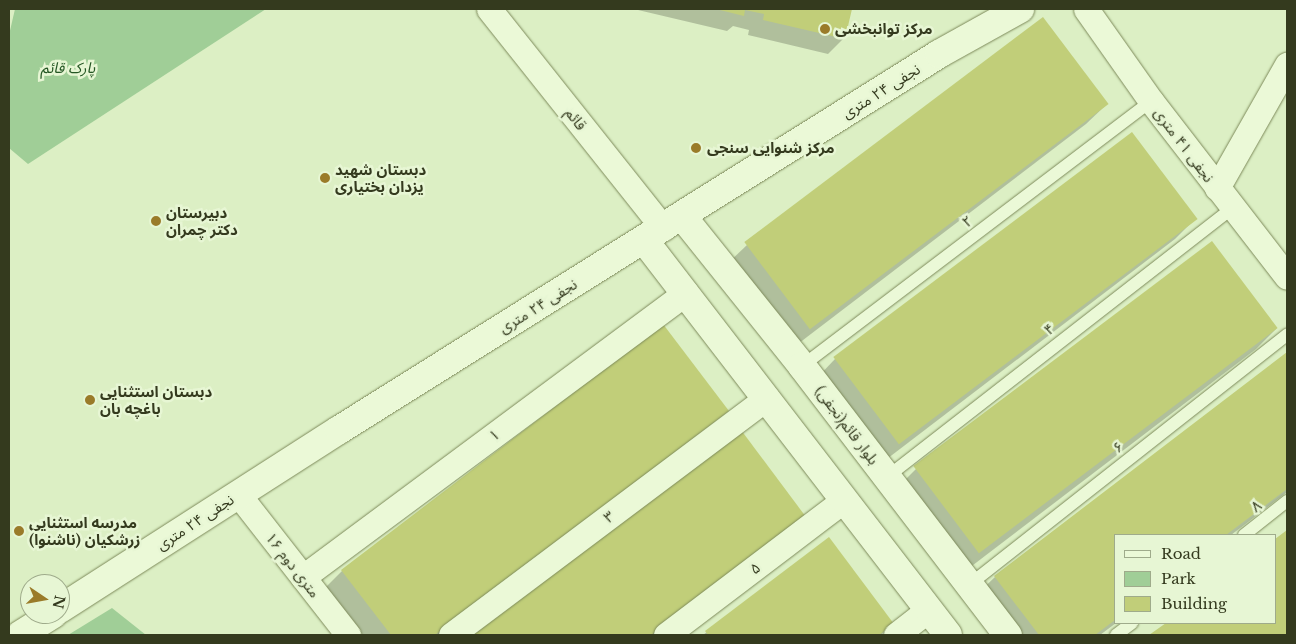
<!DOCTYPE html>
<meta charset="utf-8">
<style>
body{margin:0}
#map{position:relative;width:1296px;height:644px;overflow:hidden;background:#dcefc4;font-family:"Libre Baskerville","Noto Sans Arabic",serif}
div>[style]{position:absolute}
.green>*{inset:0;background:#a0ce97}
.shadow>*{inset:0;background:#0003}
.building>*{inset:0;background:#c1ce79;transform-origin:0 0}
.roads{filter:drop-shadow(0 0 1px #7d8a5a) drop-shadow(0 0 1px #7d8a5a)}
.service>*{height:12px;margin:-6px;padding:0 6px;transform-origin:6px;border-radius:6px;background:#ebf9d7}
.minor>*{height:25px;margin:-12.5px;padding:0 12.5px;transform-origin:12.5px;border-radius:12.5px;background:#ebf9d7}
.tertiary>*{height:28px;margin:-14px;padding:0 14px;transform-origin:14px;border-radius:14px;background:#ebf9d7}
.dots>*{width:14px;height:14px;translate:-50% -50%;box-sizing:border-box;border:2px solid #e7f6d4;border-radius:50%}
span{translate:-50% -50%;white-space:nowrap;text-align:center;line-height:1.15;-webkit-text-stroke:5px #e7f6d4;paint-order:stroke}
.poi-label{font-size:15px;color:#343a1e;font-weight:700}
.left{translate:0 -50%;text-align:left}
.park-label{font-size:15px;color:#255724;font-style:italic}
.street-label{font-size:15px;color:#343a1e}
.frame{position:absolute;inset:0;border:10px solid #343a1e;pointer-events:none}
.legend{position:absolute;left:1114px;top:534px;width:162px;height:90px;box-sizing:border-box;background:#e7f6d4;border:1px solid #9fab8b;margin:0;padding:6px 9px;list-style:none;font-size:15px;color:#343a1e}
.legend li{display:flex;align-items:center;gap:10px;height:25px}
.legend b{width:25px;border:1px solid #9fab8b}
.north{position:absolute;left:20px;top:574px;width:50px;height:50px;box-sizing:border-box;background:#e7f6d4;border:1px solid #9fab8b;border-radius:50%;rotate:102deg;font-size:14px;font-weight:700;line-height:20px;text-align:center;color:#343a1e}
.north::after{content:'';display:block;margin:auto;width:18px;height:22px;background:#9a7b29;clip-path:polygon(50% 0,100% 100%,50% 72%,0 100%)}
</style>
<div id="map">
<div class="green">
<div style="clip-path:polygon(15px 9px,266px 9px,28px 164px,9px 148px,9px 35px)"></div>
<div style="clip-path:polygon(112px 608px,146px 635px,68px 635px)"></div>
</div>
<div class="shadow">
<div style="clip-path:polygon(850px 9px,844px 38px,828px 54px,748px 35px,749px 30px,733px 26px,727px 31px,638px 10px)"></div>
<div style="clip-path:polygon(1107px 104px,1086px 124px,790px 350px,726px 265px,747px 245px)"></div>
<div style="clip-path:polygon(1195px 219px,1175px 239px,879px 465px,815px 380px,835px 359px)"></div>
<div style="clip-path:polygon(663px 326px,440px 635px,354px 635px,321px 592px,342px 571px)"></div>
<div style="clip-path:polygon(1277px 328px,1256px 349px,960px 575px,895px 490px,916px 469px)"></div>
<div style="clip-path:polygon(1287px 353px,1287px 492px,1231px 535px,1115px 535px,1116px 623px,1100px 635px,1003px 635px,974px 597px,995px 577px)"></div>
<div style="clip-path:polygon(740px 431px,655px 635px,474px 635px)"></div>
<div style="clip-path:polygon(1287px 531px,1287px 635px,1151px 635px,1168px 623px,1275px 623px,1275px 541px)"></div>
<div style="clip-path:polygon(828px 539px,892px 624px,881px 635px,703px 635px)"></div>
</div>
<div class="building">
<div style="clip-path:polygon(716px 9px,852px 9px,845px 39px,763px 20px,764px 14px,745px 10px,744px 16px)"></div>
<div style="left:1043px;top:17px;width:109px;height:374px;rotate:53deg"></div>
<div style="left:1132px;top:132px;width:109px;height:374px;rotate:53deg"></div>
<div style="left:1212px;top:241px;width:109px;height:374px;rotate:53deg"></div>
<div style="clip-path:polygon(663px 324px,729px 411px,435px 635px,391px 635px,341px 570px)"></div>
<div style="clip-path:polygon(1287px 352px,1287px 489px,1226px 535px,1115px 535px,1115px 620px,1095px 635px,1039px 635px,994px 576px)"></div>
<div style="clip-path:polygon(741px 430px,806px 517px,651px 635px,471px 635px)"></div>
<div style="clip-path:polygon(1287px 530px,1287px 635px,1149px 635px,1166px 623px,1275px 623px,1275px 539px)"></div>
<div style="clip-path:polygon(829px 537px,894px 624px,879px 635px,708px 635px,705px 631px)"></div>
</div>
<div class="roads">
<div class="service">
<div style="left:802px;top:366px;width:438px;rotate:-37.2deg"></div>
<div style="left:887px;top:477px;width:437px;rotate:-37.9deg"></div>
<div style="left:1244px;top:535px;width:55px;rotate:-38.3deg"></div>
<div style="left:969px;top:585px;width:405px;rotate:-38.2deg"></div>
<div style="left:1116px;top:635px;width:20px;rotate:-37deg"></div>
</div>
<div class="minor">
<div style="left:489px;top:9px;width:280px;rotate:51.5deg"></div>
<div style="left:1086px;top:9px;width:113px;rotate:54.8deg"></div>
<div style="left:1151px;top:101px;width:222px;rotate:52.3deg"></div>
<div style="left:1217px;top:188px;width:142px;rotate:-60.4deg"></div>
<div style="left:238px;top:494px;width:179px;rotate:52deg"></div>
<div style="left:303px;top:577px;width:477px;rotate:-36.6deg"></div>
<div style="left:451px;top:635px;width:395px;rotate:-36.9deg"></div>
<div style="left:666px;top:635px;width:223px;rotate:-37.2deg"></div>
<div style="left:896px;top:635px;width:41px;rotate:-38deg"></div>
</div>
<div class="tertiary">
<div style="left:682px;top:216px;width:192px;rotate:51.3deg"></div>
<div style="left:802px;top:366px;width:339px;rotate:52.6deg"></div>
<div style="left:644px;top:240px;width:498px;rotate:52.4deg"></div>
<div style="left:60px;top:609px;width:331px;rotate:-32.7deg"></div>
<div style="left:339px;top:430px;width:708px;rotate:-32.07deg"></div>
<div style="left:939px;top:54px;width:93px;rotate:-29.1deg"></div>
<div style="left:20px;top:635px;width:39px;rotate:-32deg"></div>
</div>
</div>
<div class="dots">
<div style="left:825px;top:29px;background:#9a7b29"></div>
<div style="left:696px;top:148px;background:#9a7b29"></div>
<div style="left:325px;top:178px;background:#9a7b29"></div>
<div style="left:156px;top:221px;background:#9a7b29"></div>
<div style="left:90px;top:400px;background:#9a7b29"></div>
<div style="left:19px;top:531px;background:#9a7b29"></div>
</div>
<div class="poi-label">
<span class="left" style="left:835px;top:29px">مرکز توانبخشی</span>
<span class="left" style="left:707px;top:148px">مرکز شنوایی سنجی</span>
<span class="left" style="left:335px;top:178px">دبستان شهید<br>یزدان بختیاری</span>
<span class="left" style="left:166px;top:221px">دبیرستان<br>دکتر چمران</span>
<span class="left" style="left:100px;top:400px">دبستان استثنایی<br>باغچه بان</span>
<span class="left" style="left:29px;top:531px">مدرسه استثنایی<br>زرشکیان (ناشنوا)</span>
</div>
<div class="park-label">
<span style="left:68px;top:68px">پارک قائم</span>
</div>
<div class="street-label">
<span style="left:881px;top:91px;rotate:-32deg">نجفی ۲۴ متری</span>
<span style="left:576px;top:119px;rotate:52deg">قائم</span>
<span style="left:1184px;top:145px;rotate:53deg">نجفی ۴۱ متری</span>
<span style="left:967px;top:221px;rotate:-37deg">۲</span>
<span style="left:538px;top:306px;rotate:-32deg">نجفی ۲۴ متری</span>
<span style="left:1049px;top:329px;rotate:-38deg">۴</span>
<span style="left:847px;top:425px;rotate:53deg">بلوار قائم(نجفی)</span>
<span style="left:494px;top:435px;rotate:-37deg">۱</span>
<span style="left:1118px;top:447px;rotate:-38deg">۶</span>
<span style="left:1256px;top:506px;rotate:-38deg">۸</span>
<span style="left:609px;top:517px;rotate:-37deg">۳</span>
<span style="left:195px;top:522px;rotate:-33deg">نجفی ۲۴ متری</span>
<span style="left:293px;top:565px;rotate:52deg">۱۶ متری دوم</span>
<span style="left:755px;top:568px;rotate:-37deg">۵</span>
</div>
<div class="frame"></div>
<ul class="legend">
<li><b style="height:6px;background:#ebf9d7"></b>Road</li>
<li><b style="height:14px;background:#a0ce97"></b>Park</li>
<li><b style="height:14px;background:#c1ce79"></b>Building</li>
</ul>
<div class="north">N</div>
</div>
